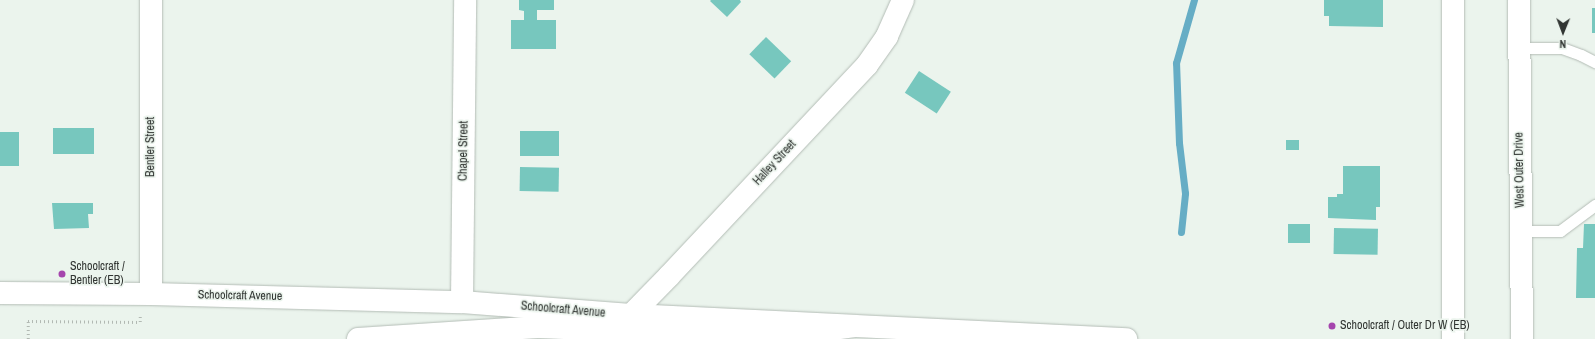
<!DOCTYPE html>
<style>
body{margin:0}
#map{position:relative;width:1595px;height:339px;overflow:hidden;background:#ebf4ed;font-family:"Archivo Narrow",sans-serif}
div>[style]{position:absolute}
.stream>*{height:7px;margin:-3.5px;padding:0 3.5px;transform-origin:3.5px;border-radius:3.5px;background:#66adc5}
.building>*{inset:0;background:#77c7be;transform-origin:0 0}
.path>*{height:2.5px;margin-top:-1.25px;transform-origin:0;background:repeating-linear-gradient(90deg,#b2b9b3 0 1px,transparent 0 4px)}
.roads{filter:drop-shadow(0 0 1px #b3bcb5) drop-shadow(0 0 1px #b3bcb5)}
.service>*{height:11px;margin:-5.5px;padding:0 5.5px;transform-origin:5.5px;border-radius:5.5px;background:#fff}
.minor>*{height:22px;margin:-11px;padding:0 11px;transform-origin:11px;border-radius:11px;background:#fff}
.secondary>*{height:22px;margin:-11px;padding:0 11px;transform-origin:11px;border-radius:11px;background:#fff}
.motorway>*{height:22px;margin:-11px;padding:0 11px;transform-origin:11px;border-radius:11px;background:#fff}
.dots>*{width:11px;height:11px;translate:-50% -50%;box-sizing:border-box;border:2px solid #ebf4ed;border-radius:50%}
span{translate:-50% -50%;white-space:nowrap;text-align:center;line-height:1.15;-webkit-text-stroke:3px #ebf4ed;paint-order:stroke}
.street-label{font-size:12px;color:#313532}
.poi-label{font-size:12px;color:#313532}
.left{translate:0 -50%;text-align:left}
.north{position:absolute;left:1543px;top:12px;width:40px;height:40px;-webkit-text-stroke:3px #ebf4ed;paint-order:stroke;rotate:181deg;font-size:11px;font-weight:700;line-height:16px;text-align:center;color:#313532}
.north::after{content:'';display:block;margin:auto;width:14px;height:18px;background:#313532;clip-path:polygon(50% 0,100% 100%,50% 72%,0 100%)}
</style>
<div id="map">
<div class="stream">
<div style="left:1181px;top:232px;width:39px;rotate:-84deg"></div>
<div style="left:1185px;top:193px;width:50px;rotate:-96.8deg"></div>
<div style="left:1179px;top:143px;width:80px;rotate:-92.1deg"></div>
<div style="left:1176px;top:63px;width:66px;rotate:-74.1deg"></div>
</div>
<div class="building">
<div style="clip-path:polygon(519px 0,554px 0,554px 10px,537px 10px,537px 20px,556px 20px,556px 49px,511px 49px,511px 20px,524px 20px,524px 11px,519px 10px)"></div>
<div style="clip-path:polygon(711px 0,740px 0,741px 2px,727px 17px,710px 1px)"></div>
<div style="clip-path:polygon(1324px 0,1383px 0,1383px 27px,1329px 26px,1329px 16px,1324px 16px)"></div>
<div style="left:1592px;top:8px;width:3px;height:25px"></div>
<div style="left:766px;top:37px;width:35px;height:24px;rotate:44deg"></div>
<div style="left:919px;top:71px;width:38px;height:26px;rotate:33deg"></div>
<div style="left:94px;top:128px;width:26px;height:41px;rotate:90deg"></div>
<div style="left:559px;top:131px;width:25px;height:39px;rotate:90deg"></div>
<div style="left:0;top:132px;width:19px;height:34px"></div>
<div style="left:1286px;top:140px;width:13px;height:10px"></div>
<div style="clip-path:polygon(1343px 166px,1380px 166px,1380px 207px,1376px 207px,1376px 220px,1328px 218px,1328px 197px,1337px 197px,1337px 194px,1343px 194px)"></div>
<div style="left:520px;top:167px;width:39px;height:24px;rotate:1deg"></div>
<div style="clip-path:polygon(52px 203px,93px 203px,93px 214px,88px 214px,89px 228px,54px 229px)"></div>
<div style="left:1288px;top:224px;width:22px;height:19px"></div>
<div style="clip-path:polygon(1584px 224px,1595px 224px,1595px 298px,1576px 298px,1577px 248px,1583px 248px)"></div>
<div style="left:1334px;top:228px;width:44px;height:26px;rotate:1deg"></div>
</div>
<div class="path">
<div style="left:28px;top:339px;width:18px;rotate:-90deg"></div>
<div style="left:28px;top:321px;width:112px;rotate:0.5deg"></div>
<div style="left:140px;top:322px;width:7px;rotate:-90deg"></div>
</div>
<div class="roads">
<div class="service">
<div style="left:1519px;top:48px;width:43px"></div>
<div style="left:1562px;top:48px;width:20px;rotate:20deg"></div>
<div style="left:1581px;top:55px;width:16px;rotate:27deg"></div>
<div style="left:1521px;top:231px;width:39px"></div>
<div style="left:1560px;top:231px;width:44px;rotate:-36.6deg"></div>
</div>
<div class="minor">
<div style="left:151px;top:0;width:294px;rotate:90deg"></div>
<div style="left:462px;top:302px;width:302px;rotate:-89.4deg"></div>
<div style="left:631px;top:315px;width:54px;rotate:-45.7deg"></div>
<div style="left:669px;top:276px;width:289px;rotate:-46.8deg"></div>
<div style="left:867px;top:65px;width:35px;rotate:-55deg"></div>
<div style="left:887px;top:36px;width:39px;rotate:-66deg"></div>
</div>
<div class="secondary">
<div style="left:1453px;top:0;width:339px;rotate:90deg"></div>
<div style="left:1519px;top:0;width:339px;rotate:89.5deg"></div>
<div style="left:0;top:293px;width:151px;rotate:0.4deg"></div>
<div style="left:151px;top:294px;width:311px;rotate:1.5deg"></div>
<div style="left:462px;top:302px;width:169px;rotate:4.4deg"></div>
<div style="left:631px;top:315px;width:496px;rotate:2.8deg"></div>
</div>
<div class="motorway">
<div style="left:358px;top:339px;width:183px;rotate:-3.8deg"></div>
<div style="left:541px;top:327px;width:232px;rotate:2.5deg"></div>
<div style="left:773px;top:337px;width:82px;rotate:-7.7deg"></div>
</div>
</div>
<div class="dots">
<div style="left:62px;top:274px;background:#a545ad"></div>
<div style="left:1332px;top:326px;background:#a545ad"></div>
</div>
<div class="street-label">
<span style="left:151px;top:147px;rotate:-90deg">Bentler Street</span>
<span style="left:464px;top:151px;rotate:-89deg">Chapel Street</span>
<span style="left:775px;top:163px;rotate:-47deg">Halley Street</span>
<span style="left:1520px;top:170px;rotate:-91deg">West Outer Drive</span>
<span style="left:240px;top:296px;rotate:1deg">Schoolcraft Avenue</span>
<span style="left:563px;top:310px;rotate:5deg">Schoolcraft Avenue</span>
</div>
<div class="poi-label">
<span class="left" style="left:70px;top:274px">Schoolcraft /<br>Bentler (EB)</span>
<span class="left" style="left:1340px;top:326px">Schoolcraft / Outer Dr W (EB)</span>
</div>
<div class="north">N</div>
</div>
